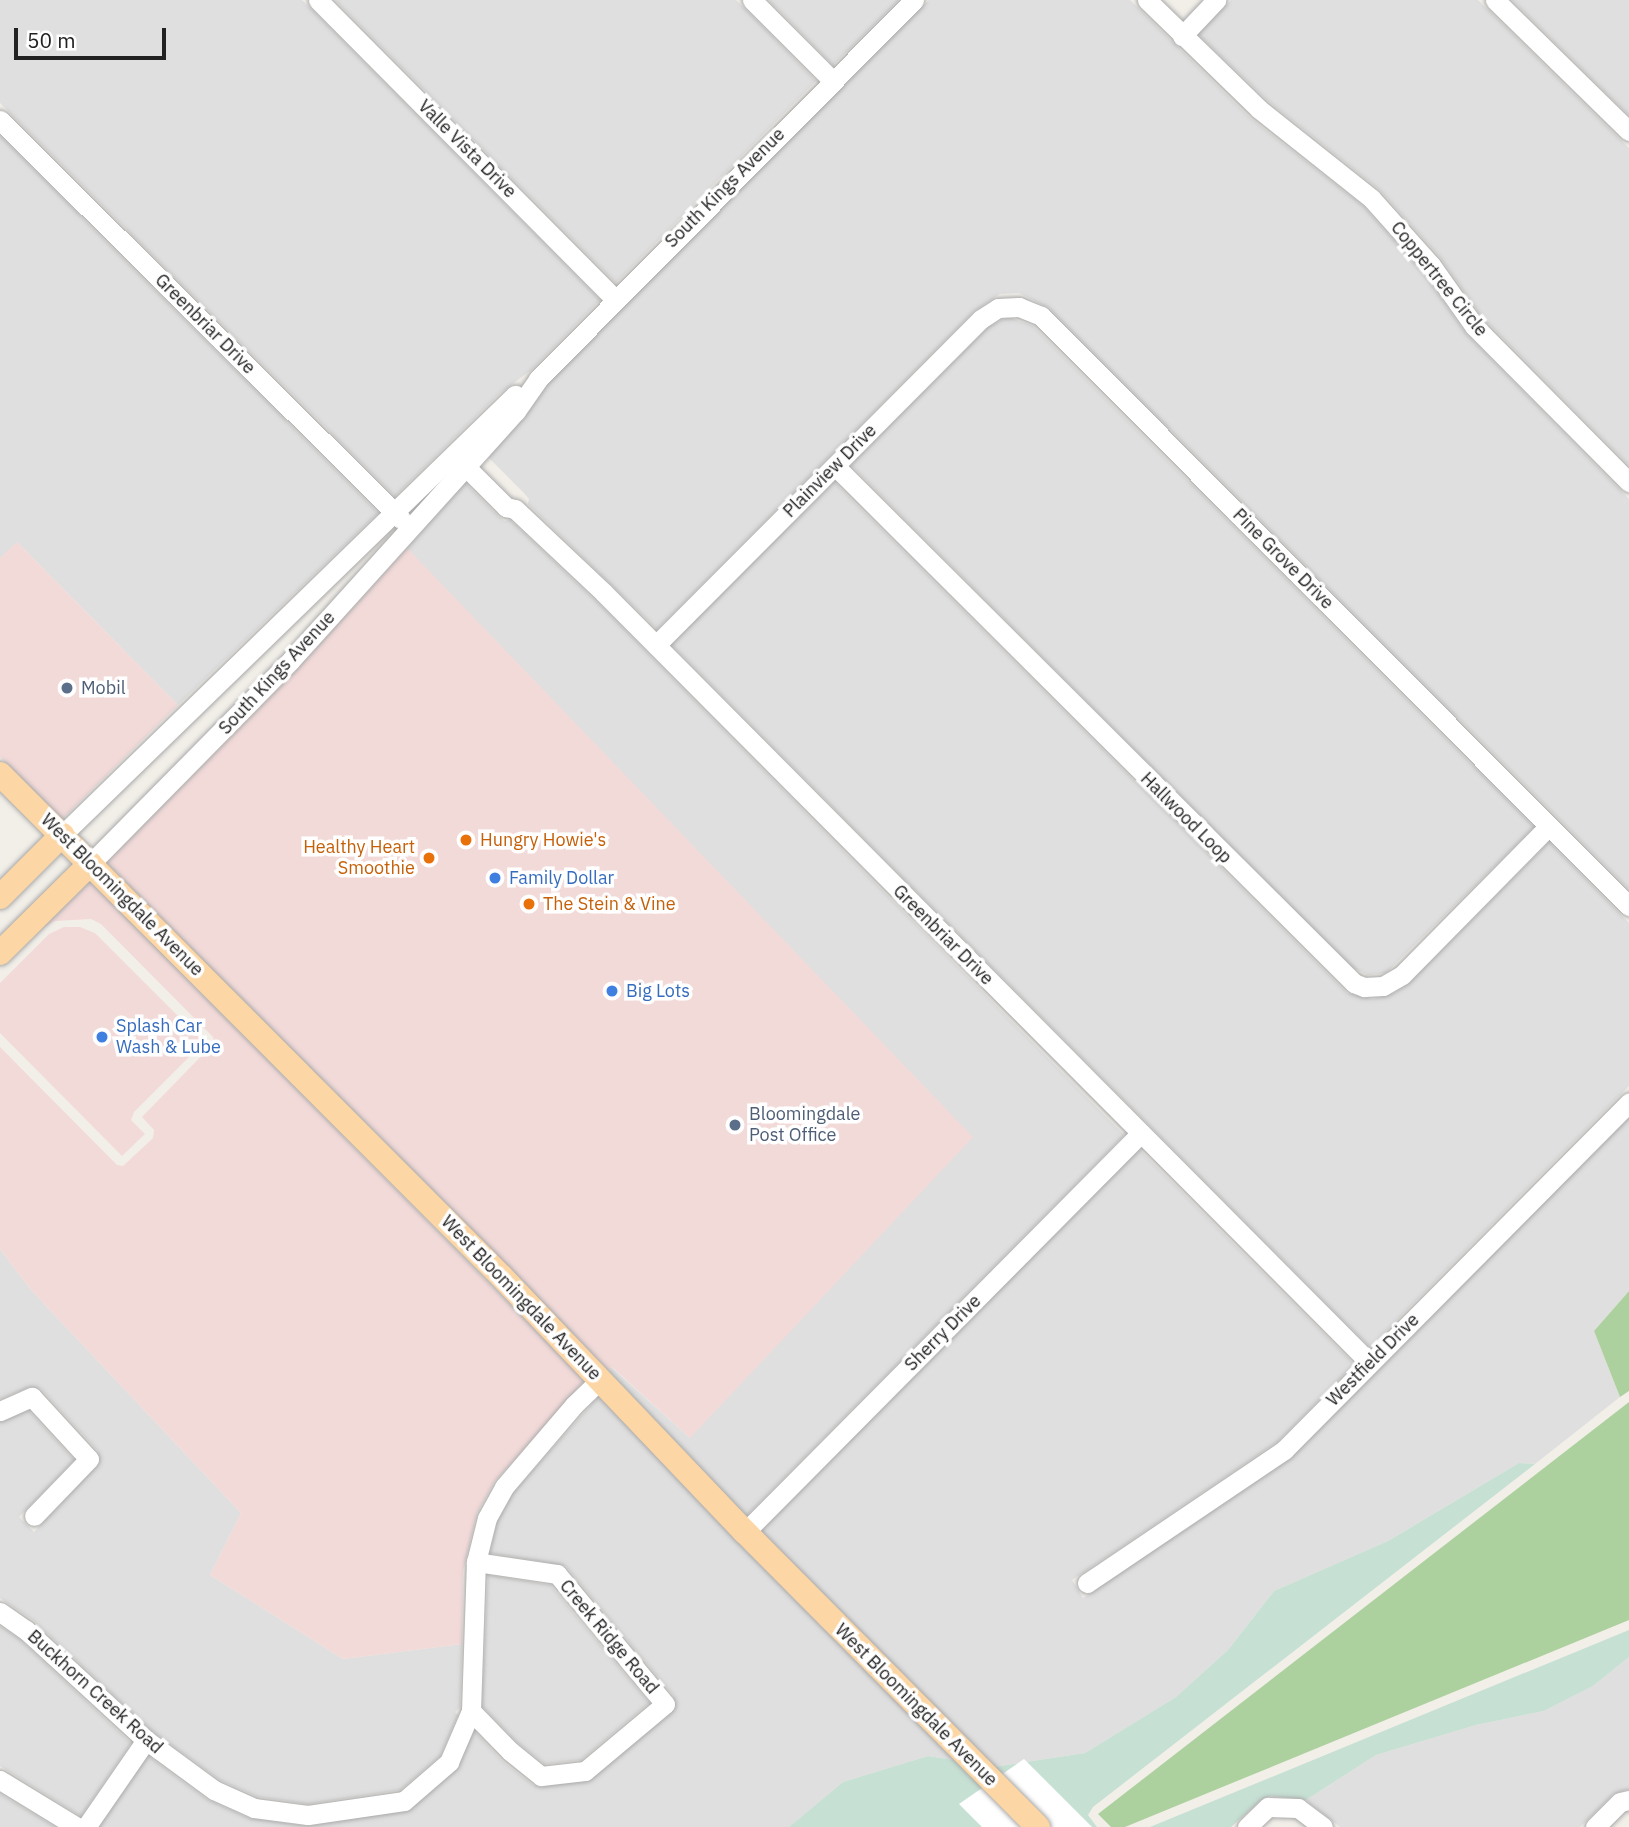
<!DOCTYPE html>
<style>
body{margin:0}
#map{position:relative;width:1629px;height:1827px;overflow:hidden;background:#f2efe9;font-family:"IBM Plex Sans",sans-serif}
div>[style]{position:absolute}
.residential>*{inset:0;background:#e0dfdf}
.commercial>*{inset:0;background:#f2dad9}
.forest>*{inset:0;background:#add19e}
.wetland>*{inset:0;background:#c6e0d4}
.pier>*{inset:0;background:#fff}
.roads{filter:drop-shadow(0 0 2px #a9a9a9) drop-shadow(0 0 2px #a9a9a9)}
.minor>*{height:19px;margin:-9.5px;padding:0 9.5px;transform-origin:9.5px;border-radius:9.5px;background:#fff}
.major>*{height:24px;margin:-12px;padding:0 12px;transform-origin:12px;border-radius:12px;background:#fcd6a4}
.dots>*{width:19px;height:19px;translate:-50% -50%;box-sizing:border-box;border:4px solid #fff;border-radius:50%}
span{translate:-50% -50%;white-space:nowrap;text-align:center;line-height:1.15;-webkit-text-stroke:7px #fff;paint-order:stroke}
.street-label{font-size:18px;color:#222}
.service-label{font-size:18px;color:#4e5e75}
.left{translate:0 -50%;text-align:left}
.food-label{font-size:18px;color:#c56008}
.right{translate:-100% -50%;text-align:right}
.shop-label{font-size:18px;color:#366cbe}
.scale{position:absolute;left:14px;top:28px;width:152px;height:32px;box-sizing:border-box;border:4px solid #222;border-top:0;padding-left:9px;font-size:21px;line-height:24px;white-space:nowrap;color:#222;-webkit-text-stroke:5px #fff;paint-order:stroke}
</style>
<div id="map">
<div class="residential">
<div style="clip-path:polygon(0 0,302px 0,600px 300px,530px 371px,500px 393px,395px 496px,0 103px)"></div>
<div style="clip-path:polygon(335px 0,736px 0,816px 81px,616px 283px)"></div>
<div style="clip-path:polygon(769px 0,899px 0,833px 65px)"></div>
<div style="clip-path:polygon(929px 0,1130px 0,1250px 118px,1363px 206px,1422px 272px,1466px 334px,1629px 499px,1629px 889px,1049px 308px,1019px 293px,1000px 294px,974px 311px,657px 629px,528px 504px,529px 499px,523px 492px,488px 457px,524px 417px,545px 386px,623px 306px)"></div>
<div style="clip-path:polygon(1231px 0,1478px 0,1629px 148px,1629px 465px,1483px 318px,1440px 257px,1380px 190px,1267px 100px,1198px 34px)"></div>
<div style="clip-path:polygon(1512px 0,1629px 0,1629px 115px)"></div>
<div style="clip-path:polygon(0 136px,378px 513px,178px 705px,18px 543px,0 558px)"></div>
<div style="clip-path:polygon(1008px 317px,1033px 326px,1534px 827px,1386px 973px,1368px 975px,1353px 968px,851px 465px,988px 327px)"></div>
<div style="clip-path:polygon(834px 482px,1347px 993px,1373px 999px,1394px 993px,1408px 984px,1549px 842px,1629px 923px,1629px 1086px,1370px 1347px,671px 644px)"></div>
<div style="clip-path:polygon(465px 483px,498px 516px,504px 521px,510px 520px,604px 609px,1124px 1135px,746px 1516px,608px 1370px,611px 1367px,690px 1438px,407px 548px)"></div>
<div style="clip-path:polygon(1629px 1116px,1629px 1291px,1594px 1331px,1620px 1397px,1535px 1464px,1519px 1463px,1388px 1541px,1274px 1591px,1228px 1650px,1176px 1697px,1085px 1753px,994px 1767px,761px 1531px,1139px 1149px,1354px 1364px,1277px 1442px,1072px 1580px,1083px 1598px,1291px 1458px)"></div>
<div style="clip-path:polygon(0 1249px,31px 1290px,241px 1513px,210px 1575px,343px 1659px,462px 1644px,460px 1707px,455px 1712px,458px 1715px,440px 1756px,400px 1790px,309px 1804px,258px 1797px,220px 1780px,153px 1731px,33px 1620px,0 1598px,0 1422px,28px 1410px,74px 1460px,19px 1517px,34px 1532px,97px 1466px,98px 1451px,41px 1389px,29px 1387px,0 1399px)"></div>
<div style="clip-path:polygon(599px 1396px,954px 1760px,928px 1756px,843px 1782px,789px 1827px,99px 1827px,148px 1756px,206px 1799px,248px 1818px,308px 1826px,411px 1809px,456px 1770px,474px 1731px,502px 1761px,533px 1785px,541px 1787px,592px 1779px,671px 1712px,674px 1696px,566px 1566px,490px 1553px,497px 1521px,513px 1493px)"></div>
<div style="clip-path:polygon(488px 1575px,550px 1585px,649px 1703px,581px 1760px,545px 1764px,518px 1743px,482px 1706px)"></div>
<div style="clip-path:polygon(0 1626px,19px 1639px,131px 1743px,81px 1816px,0 1766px)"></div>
<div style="clip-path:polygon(1629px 1657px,1629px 1789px,1613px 1794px,1580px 1827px,1340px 1827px,1306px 1800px,1376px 1755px,1476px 1725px,1544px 1711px,1593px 1686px)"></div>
<div style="clip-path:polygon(0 1794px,55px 1827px,0 1827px)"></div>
</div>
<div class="commercial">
<div style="clip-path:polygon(17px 542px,178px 705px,62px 819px,0 757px,0 558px)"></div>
<div style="clip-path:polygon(407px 548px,973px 1137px,690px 1438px,612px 1367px,608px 1370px,106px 863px,291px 676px)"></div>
<div style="clip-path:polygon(89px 880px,585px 1380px,495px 1481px,477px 1513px,463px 1571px,462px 1644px,343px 1659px,210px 1575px,241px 1513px,31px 1290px,0 1249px,0 1047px,117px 1165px,123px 1166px,153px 1138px,154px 1130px,142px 1117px,214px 1043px,213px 1037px,101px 924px,91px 919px,55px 921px,43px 928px,0 970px)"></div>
<div style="clip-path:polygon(64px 927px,80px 927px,95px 933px,204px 1042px,134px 1112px,131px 1120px,145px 1134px,122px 1156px,0 1033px,0 983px,49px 934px)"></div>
</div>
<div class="forest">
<div style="clip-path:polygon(1629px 1291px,1629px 1391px,1620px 1397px,1594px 1331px)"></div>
<div style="clip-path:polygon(1629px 1402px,1629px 1620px,1125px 1827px,1111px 1827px,1098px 1814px)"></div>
</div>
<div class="wetland">
<div style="clip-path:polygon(1519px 1463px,1535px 1464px,1093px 1807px,1088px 1815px,1097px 1827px,1055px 1827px,994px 1767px,1085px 1753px,1176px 1697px,1228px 1650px,1274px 1591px,1388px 1541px)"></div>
<div style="clip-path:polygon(1629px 1630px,1629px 1657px,1593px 1686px,1544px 1711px,1476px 1725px,1376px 1755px,1306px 1800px,1270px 1796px,1261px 1800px,1231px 1827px,1150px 1827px)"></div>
<div style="clip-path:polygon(928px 1756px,954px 1760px,1021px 1827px,789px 1827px,843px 1782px)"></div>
</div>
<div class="pier">
<div style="clip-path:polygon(1024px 1759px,1092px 1827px,982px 1827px,959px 1804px)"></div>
</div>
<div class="roads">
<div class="minor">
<div style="left:318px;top:0;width:421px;rotate:45.2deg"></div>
<div style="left:752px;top:0;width:113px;rotate:45deg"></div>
<div style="left:1147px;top:0;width:156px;rotate:44.2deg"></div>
<div style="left:1259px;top:109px;width:143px;rotate:38.5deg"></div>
<div style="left:1371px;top:198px;width:90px;rotate:48.2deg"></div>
<div style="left:1431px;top:265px;width:75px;rotate:54.8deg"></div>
<div style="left:1474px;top:326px;width:220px;rotate:45.2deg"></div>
<div style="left:1495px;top:0;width:187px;rotate:44.4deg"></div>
<div style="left:1182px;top:36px;width:50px;rotate:-46.6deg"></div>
<div style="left:0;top:120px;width:566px;rotate:44.86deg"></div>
<div style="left:454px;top:455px;width:74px;rotate:45deg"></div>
<div style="left:506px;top:507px;width:9px;rotate:13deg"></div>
<div style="left:515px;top:509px;width:122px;rotate:43.3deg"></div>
<div style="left:604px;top:593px;width:1086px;rotate:45.15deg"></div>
<div style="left:835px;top:466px;width:733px;rotate:44.89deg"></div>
<div style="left:1354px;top:983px;width:11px;rotate:22deg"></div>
<div style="left:1364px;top:987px;width:19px;rotate:-3deg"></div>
<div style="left:1383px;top:986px;width:22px;rotate:-30deg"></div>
<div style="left:1402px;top:975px;width:209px;rotate:-45.4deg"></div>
<div style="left:656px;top:645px;width:460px;rotate:-45.1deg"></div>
<div style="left:981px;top:319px;width:20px;rotate:-33deg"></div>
<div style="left:998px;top:308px;width:21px;rotate:-3deg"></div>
<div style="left:1019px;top:307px;width:24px;rotate:22deg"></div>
<div style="left:1041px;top:316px;width:833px;rotate:45.1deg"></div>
<div style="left:62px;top:835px;width:632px;rotate:-44.17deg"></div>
<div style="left:90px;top:864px;width:286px;rotate:-45.4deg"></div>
<div style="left:291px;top:660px;width:336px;rotate:-47.9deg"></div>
<div style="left:516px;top:411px;width:39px;rotate:-55deg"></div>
<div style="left:538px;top:379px;width:534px;rotate:-45.23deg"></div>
<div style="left:0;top:1411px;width:35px;rotate:-24deg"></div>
<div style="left:32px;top:1397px;width:84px;rotate:47.4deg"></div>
<div style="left:89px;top:1459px;width:79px;rotate:134deg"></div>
<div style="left:745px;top:1532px;width:561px;rotate:-45.22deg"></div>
<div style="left:1087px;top:1583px;width:238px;rotate:-34deg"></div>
<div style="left:1284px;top:1450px;width:490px;rotate:-45.2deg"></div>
<div style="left:0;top:1612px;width:32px;rotate:35deg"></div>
<div style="left:26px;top:1630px;width:163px;rotate:42.5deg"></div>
<div style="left:146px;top:1740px;width:84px;rotate:36.3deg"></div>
<div style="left:214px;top:1790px;width:44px;rotate:24.2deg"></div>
<div style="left:254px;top:1808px;width:54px;rotate:7.4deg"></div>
<div style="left:308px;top:1815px;width:97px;rotate:-8.3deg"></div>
<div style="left:404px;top:1801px;width:60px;rotate:-40.9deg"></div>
<div style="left:449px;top:1762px;width:56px;rotate:-66.7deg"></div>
<div style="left:471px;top:1711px;width:149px;rotate:-88.1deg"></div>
<div style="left:476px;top:1562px;width:45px;rotate:-76deg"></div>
<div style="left:487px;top:1518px;width:35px;rotate:-61deg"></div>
<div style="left:504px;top:1487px;width:108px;rotate:-49.5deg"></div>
<div style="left:574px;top:1405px;width:36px;rotate:-44deg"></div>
<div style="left:471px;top:1711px;width:56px;rotate:45.7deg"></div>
<div style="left:510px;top:1751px;width:40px;rotate:39deg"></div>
<div style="left:541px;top:1776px;width:44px;rotate:-6.5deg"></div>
<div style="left:585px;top:1771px;width:104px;rotate:-39.9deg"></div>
<div style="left:665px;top:1704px;width:169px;rotate:-129.7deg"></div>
<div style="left:557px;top:1574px;width:82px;rotate:-171.6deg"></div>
<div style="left:0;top:1780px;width:90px;rotate:31.4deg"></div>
<div style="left:86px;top:1827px;width:106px;rotate:-55.4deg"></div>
<div style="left:1247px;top:1827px;width:29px;rotate:-44deg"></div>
<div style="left:1268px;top:1807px;width:30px;rotate:2deg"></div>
<div style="left:1298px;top:1808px;width:31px;rotate:37deg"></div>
<div style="left:1595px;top:1827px;width:35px;rotate:-45deg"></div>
<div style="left:1620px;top:1802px;width:9px;rotate:-13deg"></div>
</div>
<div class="major">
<div style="left:0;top:774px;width:709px;rotate:45.06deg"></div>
<div style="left:501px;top:1276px;width:354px;rotate:46.4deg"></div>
<div style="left:745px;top:1532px;width:416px;rotate:45.2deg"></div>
<div style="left:0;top:897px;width:88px;rotate:-45deg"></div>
<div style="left:0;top:953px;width:127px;rotate:-44.7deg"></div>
</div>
</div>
<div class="dots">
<div style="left:67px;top:688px;background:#5c6f8a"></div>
<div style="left:466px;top:840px;background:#e8710a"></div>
<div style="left:429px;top:858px;background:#e8710a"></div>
<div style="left:495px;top:878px;background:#3f7fe0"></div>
<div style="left:529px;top:904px;background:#e8710a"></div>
<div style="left:612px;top:991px;background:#3f7fe0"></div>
<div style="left:102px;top:1037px;background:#3f7fe0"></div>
<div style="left:735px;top:1125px;background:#5c6f8a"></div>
</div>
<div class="street-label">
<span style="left:467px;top:149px;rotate:45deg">Valle Vista Drive</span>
<span style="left:725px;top:188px;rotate:-45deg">South Kings Avenue</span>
<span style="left:1439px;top:279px;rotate:51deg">Coppertree Circle</span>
<span style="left:205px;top:324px;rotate:45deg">Greenbriar Drive</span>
<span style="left:830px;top:471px;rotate:-45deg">Plainview Drive</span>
<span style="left:1283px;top:559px;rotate:45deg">Pine Grove Drive</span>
<span style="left:277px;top:673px;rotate:-47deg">South Kings Avenue</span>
<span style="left:1186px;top:818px;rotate:45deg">Hallwood Loop</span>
<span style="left:122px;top:895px;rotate:45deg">West Bloomingdale Avenue</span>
<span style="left:943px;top:935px;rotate:45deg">Greenbriar Drive</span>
<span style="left:521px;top:1298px;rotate:46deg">West Bloomingdale Avenue</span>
<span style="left:943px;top:1333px;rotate:-45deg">Sherry Drive</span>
<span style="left:1373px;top:1360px;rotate:-45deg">Westfield Drive</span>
<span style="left:609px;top:1637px;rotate:50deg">Creek Ridge Road</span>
<span style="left:95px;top:1692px;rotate:42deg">Buckhorn Creek Road</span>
<span style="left:916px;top:1705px;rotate:45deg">West Bloomingdale Avenue</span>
</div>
<div class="service-label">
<span class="left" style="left:81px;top:688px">Mobil</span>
<span class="left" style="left:749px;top:1125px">Bloomingdale<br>Post Office</span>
</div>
<div class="food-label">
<span class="left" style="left:480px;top:840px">Hungry Howie's</span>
<span class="right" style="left:415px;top:858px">Healthy Heart<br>Smoothie</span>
<span class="left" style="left:543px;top:904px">The Stein &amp; Vine</span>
</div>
<div class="shop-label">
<span class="left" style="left:509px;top:878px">Family Dollar</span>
<span class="left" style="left:626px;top:991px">Big Lots</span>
<span class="left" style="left:116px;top:1037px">Splash Car<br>Wash &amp; Lube</span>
</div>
<div class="scale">50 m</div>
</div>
